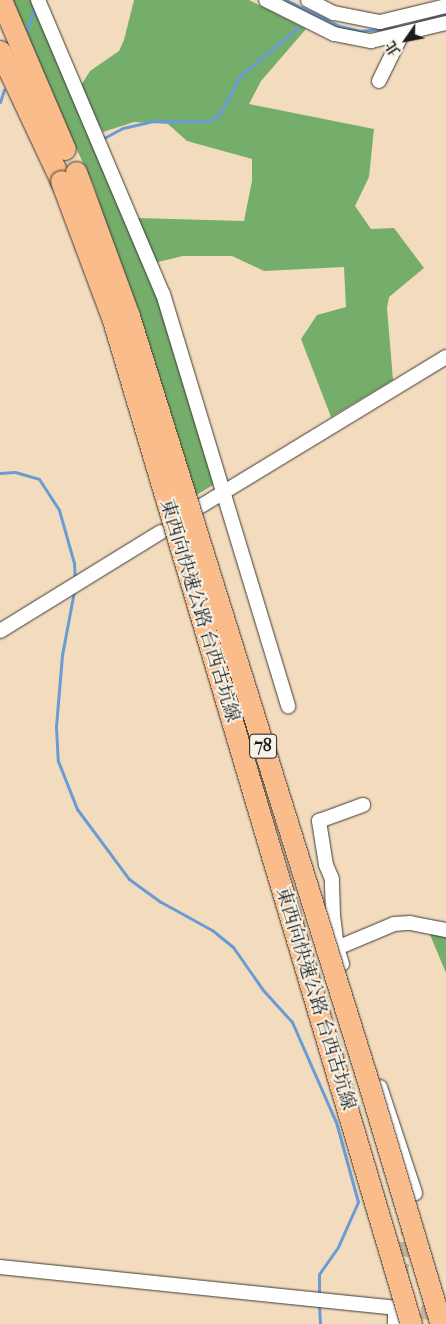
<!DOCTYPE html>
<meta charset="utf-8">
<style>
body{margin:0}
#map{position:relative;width:446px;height:1324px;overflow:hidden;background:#f3dcbe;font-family:"IM FELL French Canon","Noto Serif TC",serif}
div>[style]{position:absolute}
.forest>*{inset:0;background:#75ad6b}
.stream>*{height:3px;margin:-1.5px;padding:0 1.5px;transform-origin:1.5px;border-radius:1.5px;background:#699cd4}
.minor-tunnel>*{height:14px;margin-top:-7px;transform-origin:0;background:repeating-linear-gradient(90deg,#c8b69e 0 14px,transparent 0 21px)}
.roads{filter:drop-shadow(0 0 1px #3c3934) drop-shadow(0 0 1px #3c3934)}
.minor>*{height:14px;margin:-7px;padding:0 7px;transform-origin:7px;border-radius:7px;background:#fff}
.highway>*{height:21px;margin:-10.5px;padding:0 10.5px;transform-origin:10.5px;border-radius:10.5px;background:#fabc8b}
.bridges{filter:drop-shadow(0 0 1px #3c3934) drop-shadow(0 0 1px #3c3934)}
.highway-bridge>*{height:21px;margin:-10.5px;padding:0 10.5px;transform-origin:10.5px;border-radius:10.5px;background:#fabc8b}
span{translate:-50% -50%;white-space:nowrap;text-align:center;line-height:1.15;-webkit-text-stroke:4px #f7f3e8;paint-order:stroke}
.shield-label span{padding:1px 4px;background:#f7f3e8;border:1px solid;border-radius:4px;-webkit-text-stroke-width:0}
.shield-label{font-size:18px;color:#1c1c1c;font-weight:700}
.street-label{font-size:19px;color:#1c1c1c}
.north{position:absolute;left:381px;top:15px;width:50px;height:50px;-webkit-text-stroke:4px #f7f3e8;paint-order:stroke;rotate:237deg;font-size:14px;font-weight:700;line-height:20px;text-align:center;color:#1c1c1c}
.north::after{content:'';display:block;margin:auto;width:18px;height:22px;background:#1c1c1c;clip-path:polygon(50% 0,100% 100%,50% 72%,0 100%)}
</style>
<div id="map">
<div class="forest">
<div style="clip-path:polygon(10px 0,34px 0,157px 291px,215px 484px,196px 495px,93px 184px,36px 63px)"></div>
<div style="clip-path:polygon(134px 0,249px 0,306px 29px,261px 81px,249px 104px,374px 129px,369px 177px,355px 206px,371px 229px,394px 228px,424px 268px,389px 297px,387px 308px,393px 380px,331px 417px,301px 339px,317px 315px,346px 307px,344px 267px,264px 271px,232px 256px,183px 256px,154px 263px,137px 218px,244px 221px,252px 181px,252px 159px,187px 141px,168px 124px,134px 122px,103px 132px,80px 87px,90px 71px,119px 51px,124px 40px)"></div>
<div style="clip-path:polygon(426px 925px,446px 927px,446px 973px)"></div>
</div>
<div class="stream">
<div style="left:286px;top:0;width:59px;rotate:26.1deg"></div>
<div style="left:339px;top:26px;width:22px;rotate:13deg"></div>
<div style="left:360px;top:31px;width:40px;rotate:-5.7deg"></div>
<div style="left:400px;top:27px;width:48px;rotate:-15.8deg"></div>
<div style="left:27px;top:31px;width:27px;rotate:-73deg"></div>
<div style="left:0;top:102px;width:13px;rotate:-72deg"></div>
<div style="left:102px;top:139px;width:24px;rotate:-28deg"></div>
<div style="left:123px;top:128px;width:31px;rotate:-13deg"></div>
<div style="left:153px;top:121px;width:56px"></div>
<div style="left:209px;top:121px;width:13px;rotate:-32deg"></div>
<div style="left:220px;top:114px;width:42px;rotate:-62.8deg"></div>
<div style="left:239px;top:77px;width:78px;rotate:-39.8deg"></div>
<div style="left:0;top:473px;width:15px;rotate:-4deg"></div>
<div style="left:15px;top:472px;width:25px;rotate:16deg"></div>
<div style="left:39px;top:479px;width:37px;rotate:57deg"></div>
<div style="left:59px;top:510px;width:55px;rotate:74.2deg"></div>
<div style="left:74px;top:563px;width:17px;rotate:87deg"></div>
<div style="left:74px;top:591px;width:65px;rotate:100.6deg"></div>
<div style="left:62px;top:655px;width:72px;rotate:94.8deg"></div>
<div style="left:56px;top:727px;width:34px;rotate:87deg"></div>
<div style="left:58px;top:761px;width:52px;rotate:68.4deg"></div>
<div style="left:77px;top:809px;width:87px;rotate:53.4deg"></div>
<div style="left:129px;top:879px;width:39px;rotate:36deg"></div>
<div style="left:161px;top:902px;width:58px;rotate:28.8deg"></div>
<div style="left:212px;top:930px;width:27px;rotate:39deg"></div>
<div style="left:233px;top:947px;width:52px;rotate:55.1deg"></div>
<div style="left:263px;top:990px;width:43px;rotate:47.8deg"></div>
<div style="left:292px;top:1022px;width:109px;rotate:66.3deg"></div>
<div style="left:336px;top:1122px;width:83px;rotate:74.6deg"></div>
<div style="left:358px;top:1202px;width:49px;rotate:114deg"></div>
<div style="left:338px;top:1247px;width:33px;rotate:125deg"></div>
<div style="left:319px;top:1274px;width:21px;rotate:90deg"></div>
<div style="left:319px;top:1304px;width:20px;rotate:87deg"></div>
</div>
<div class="minor-tunnel">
<div style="left:400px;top:1277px;width:51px;rotate:-79.8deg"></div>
<div style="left:400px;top:1309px;width:45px;rotate:7.6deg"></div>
</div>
<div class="roads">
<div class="minor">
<div style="left:38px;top:0;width:319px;rotate:67deg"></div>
<div style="left:163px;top:294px;width:431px;rotate:73.1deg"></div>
<div style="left:266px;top:0;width:76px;rotate:26.6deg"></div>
<div style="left:334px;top:34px;width:38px;rotate:11deg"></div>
<div style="left:371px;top:41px;width:77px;rotate:-13.5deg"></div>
<div style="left:308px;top:0;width:29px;rotate:27deg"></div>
<div style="left:334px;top:13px;width:47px;rotate:11.1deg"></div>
<div style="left:380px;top:22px;width:68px;rotate:-13.6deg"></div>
<div style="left:379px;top:81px;width:52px;rotate:-63.9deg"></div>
<div style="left:201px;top:506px;width:287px;rotate:-31.3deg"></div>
<div style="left:0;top:631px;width:189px;rotate:-31.6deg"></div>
<div style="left:337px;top:948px;width:62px;rotate:-22.8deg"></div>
<div style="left:394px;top:924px;width:16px;rotate:-4deg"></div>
<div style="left:410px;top:923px;width:37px;rotate:11deg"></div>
<div style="left:342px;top:964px;width:17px;rotate:-107deg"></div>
<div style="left:337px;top:948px;width:34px;rotate:-97deg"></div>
<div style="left:333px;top:914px;width:35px;rotate:-92deg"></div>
<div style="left:332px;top:879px;width:15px;rotate:-113deg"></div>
<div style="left:326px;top:865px;width:45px;rotate:-99deg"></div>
<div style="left:319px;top:821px;width:47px;rotate:-20deg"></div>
<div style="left:380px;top:1087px;width:112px;rotate:71.7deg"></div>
<div style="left:0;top:1267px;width:397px;rotate:5.9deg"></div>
<div style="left:395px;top:1308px;width:16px;rotate:90deg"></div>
</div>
<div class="highway">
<div style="left:1px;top:0;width:162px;rotate:66.8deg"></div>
<div style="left:0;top:51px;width:144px;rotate:64.9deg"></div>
</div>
</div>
<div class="bridges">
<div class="highway-bridge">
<div style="left:76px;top:172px;width:153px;rotate:69.8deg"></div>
<div style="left:129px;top:316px;width:809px;rotate:72.66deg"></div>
<div style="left:370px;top:1088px;width:246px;rotate:73.3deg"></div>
<div style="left:61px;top:181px;width:148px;rotate:69.5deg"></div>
<div style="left:113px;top:320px;width:1047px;rotate:73.47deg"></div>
</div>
</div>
<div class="shield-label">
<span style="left:263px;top:746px">78</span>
</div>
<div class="street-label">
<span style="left:199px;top:611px;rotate:73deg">東西向快速公路 台西古坑線</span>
<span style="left:315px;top:999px;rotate:73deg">東西向快速公路 台西古坑線</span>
</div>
<div class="north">北</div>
</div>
